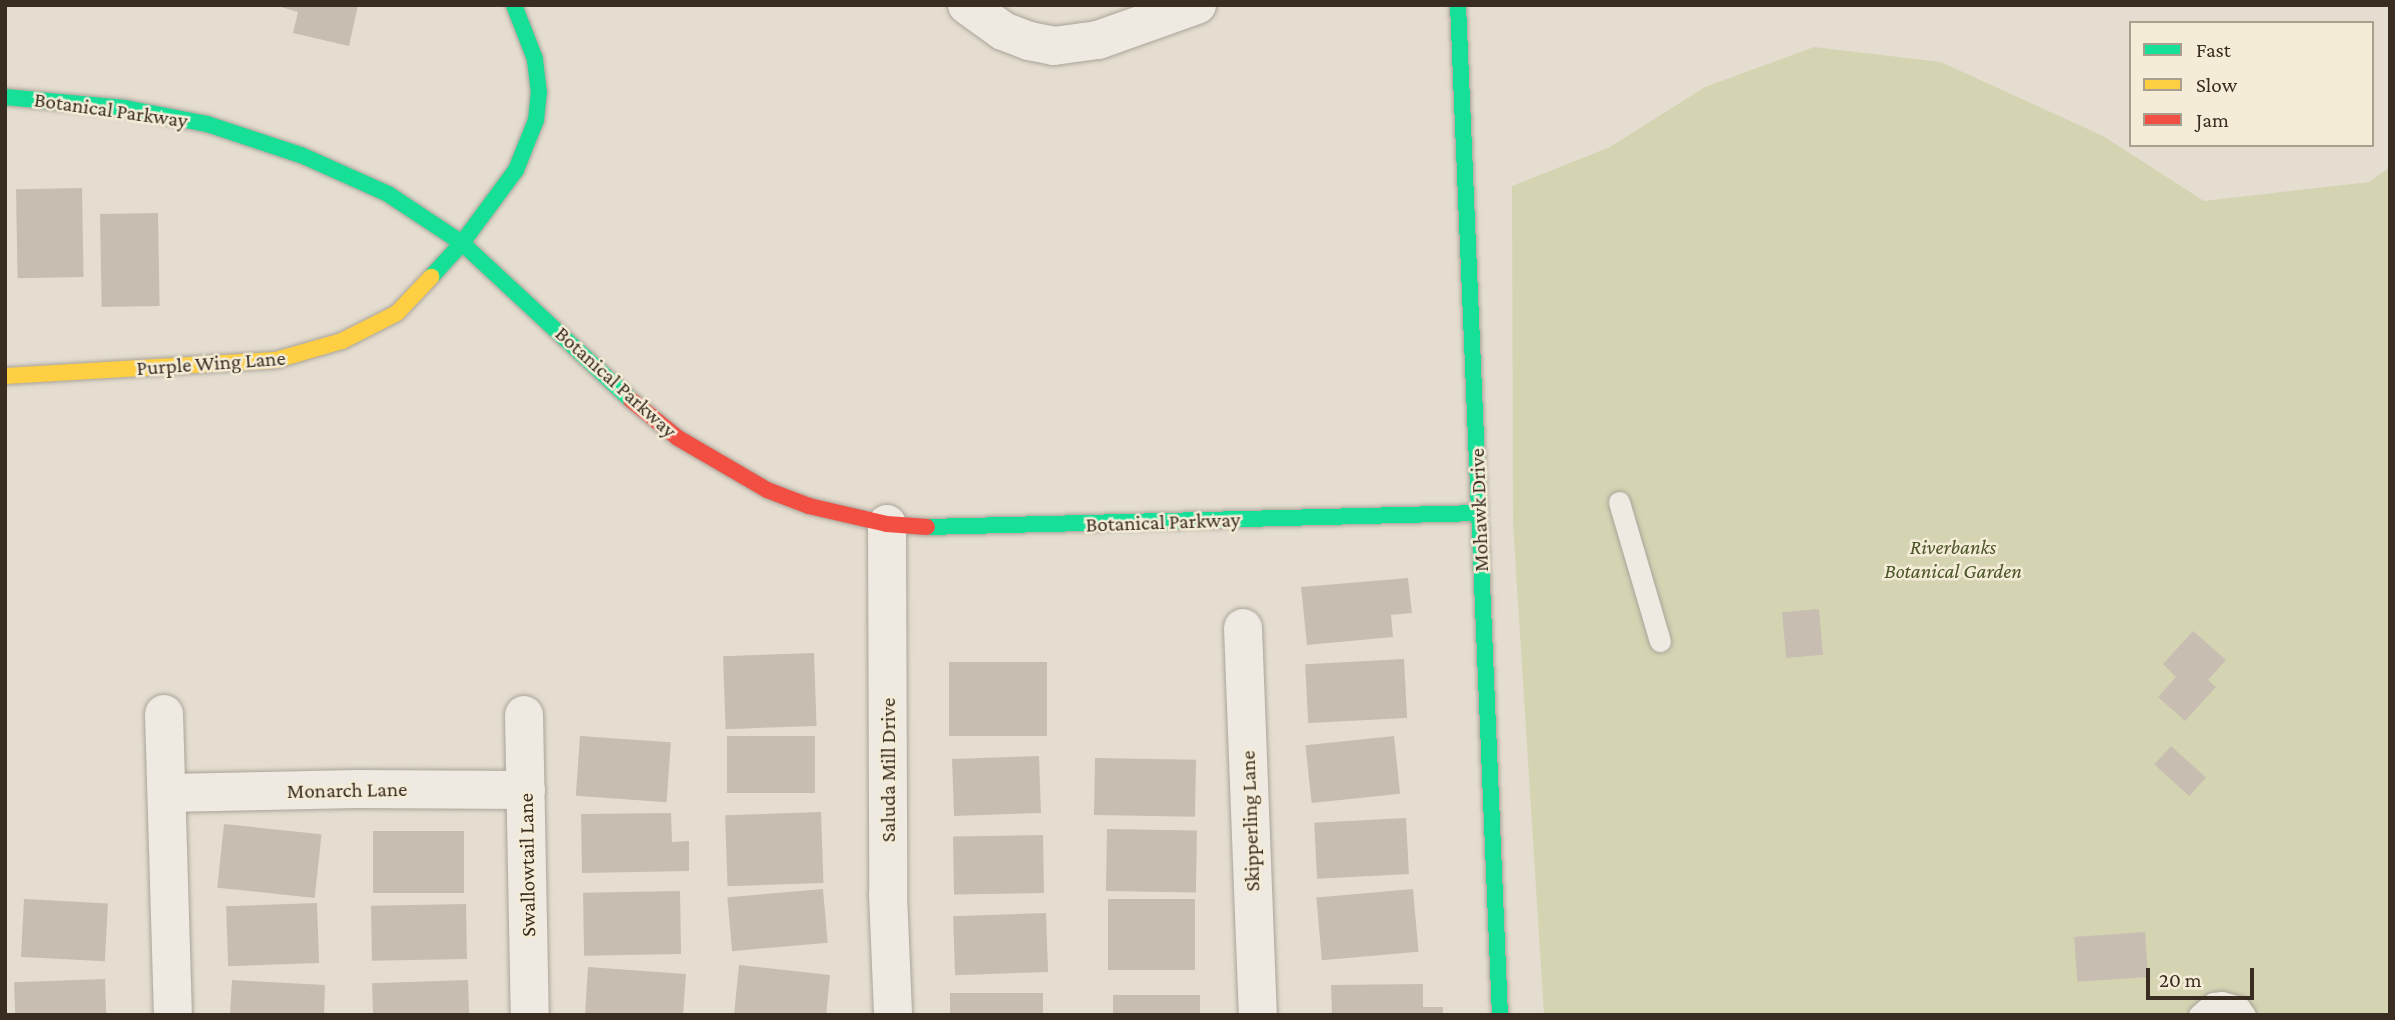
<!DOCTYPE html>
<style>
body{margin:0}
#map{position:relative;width:2395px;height:1020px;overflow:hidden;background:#e5ded0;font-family:"Crimson Pro",serif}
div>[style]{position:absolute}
.green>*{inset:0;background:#d4d4b3}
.building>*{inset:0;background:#c8bdb1;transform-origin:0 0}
.roads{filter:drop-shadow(0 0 2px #aaa399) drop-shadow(0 0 2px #aaa399)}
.lane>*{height:21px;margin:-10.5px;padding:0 10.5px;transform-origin:10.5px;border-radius:10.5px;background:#eee9e1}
.street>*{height:38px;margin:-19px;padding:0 19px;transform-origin:19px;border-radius:19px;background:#eee9e1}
.fast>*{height:16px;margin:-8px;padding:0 8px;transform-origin:8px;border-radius:8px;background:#16e098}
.slow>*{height:16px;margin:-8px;padding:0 8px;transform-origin:8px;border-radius:8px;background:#ffcf43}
.jam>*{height:16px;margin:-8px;padding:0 8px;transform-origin:8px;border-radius:8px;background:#f24e42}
span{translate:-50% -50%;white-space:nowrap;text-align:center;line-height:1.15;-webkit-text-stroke:5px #f4ecd7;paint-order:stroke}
.street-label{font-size:21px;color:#392c21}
.park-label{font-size:21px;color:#4a5528;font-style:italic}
.frame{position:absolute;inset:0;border:7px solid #392c21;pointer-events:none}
.legend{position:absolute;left:2129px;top:21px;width:245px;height:126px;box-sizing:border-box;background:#f4ecd7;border:2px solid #a99f8e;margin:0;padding:9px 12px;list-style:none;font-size:21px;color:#392c21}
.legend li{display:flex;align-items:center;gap:14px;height:35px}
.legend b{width:35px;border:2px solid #a99f8e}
.scale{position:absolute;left:2146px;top:968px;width:108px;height:32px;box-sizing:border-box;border:4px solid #392c21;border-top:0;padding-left:9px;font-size:21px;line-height:24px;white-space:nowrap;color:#392c21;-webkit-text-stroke:5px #f4ecd7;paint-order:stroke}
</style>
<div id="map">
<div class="green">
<div style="clip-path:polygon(1814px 47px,1941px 62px,2103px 136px,2204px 201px,2369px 182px,2390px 167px,2390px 1015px,1544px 1015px,1513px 524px,1512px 186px,1610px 147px,1705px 87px)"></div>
</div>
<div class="building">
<div style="clip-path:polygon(274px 5px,358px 5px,349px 46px,293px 33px,298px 12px)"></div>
<div style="left:82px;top:188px;width:89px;height:66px;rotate:89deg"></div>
<div style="left:158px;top:213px;width:93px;height:58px;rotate:89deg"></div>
<div style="clip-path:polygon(1408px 578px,1412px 613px,1391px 615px,1393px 637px,1307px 645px,1301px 587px)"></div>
<div style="left:1819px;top:609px;width:46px;height:37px;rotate:85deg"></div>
<div style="clip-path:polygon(2193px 631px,2226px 660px,2208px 680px,2216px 687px,2185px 721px,2158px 697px,2176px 677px,2163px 664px)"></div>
<div style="left:814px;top:653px;width:73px;height:91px;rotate:88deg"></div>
<div style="left:1404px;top:659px;width:59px;height:99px;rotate:87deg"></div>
<div style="left:949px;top:662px;width:98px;height:74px"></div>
<div style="left:580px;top:736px;width:91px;height:60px;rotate:4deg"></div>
<div style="left:815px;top:736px;width:57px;height:88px;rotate:90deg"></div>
<div style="left:1394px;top:736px;width:58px;height:89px;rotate:84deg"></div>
<div style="left:2171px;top:746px;width:47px;height:25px;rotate:42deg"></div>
<div style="left:1039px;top:756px;width:57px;height:87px;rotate:88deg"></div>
<div style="left:1095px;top:758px;width:101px;height:57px;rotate:1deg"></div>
<div style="left:821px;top:812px;width:71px;height:96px;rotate:88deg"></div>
<div style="clip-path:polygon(671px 813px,672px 842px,689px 841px,689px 871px,582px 873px,581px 814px)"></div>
<div style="left:1406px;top:818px;width:56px;height:92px;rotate:87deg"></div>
<div style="left:224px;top:824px;width:98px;height:64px;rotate:6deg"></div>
<div style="left:1107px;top:829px;width:90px;height:62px;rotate:1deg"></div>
<div style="left:373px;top:831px;width:91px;height:62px"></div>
<div style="left:1043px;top:835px;width:58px;height:90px;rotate:89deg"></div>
<div style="left:823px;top:889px;width:54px;height:96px;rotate:85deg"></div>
<div style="left:1413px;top:889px;width:63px;height:97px;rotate:85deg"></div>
<div style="left:680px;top:891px;width:63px;height:97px;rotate:89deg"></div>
<div style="left:24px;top:899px;width:84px;height:58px;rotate:3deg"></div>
<div style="left:1108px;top:899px;width:87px;height:71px"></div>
<div style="left:317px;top:903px;width:60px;height:91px;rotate:88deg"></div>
<div style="left:466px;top:904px;width:55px;height:95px;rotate:89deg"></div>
<div style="left:1046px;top:913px;width:59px;height:93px;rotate:88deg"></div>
<div style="left:2145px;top:932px;width:45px;height:71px;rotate:86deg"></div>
<div style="clip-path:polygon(739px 965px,830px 975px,826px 1015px,734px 1015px)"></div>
<div style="clip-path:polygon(588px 967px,686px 974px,683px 1015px,585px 1015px)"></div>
<div style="left:105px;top:979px;width:36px;height:91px;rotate:88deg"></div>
<div style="clip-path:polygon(232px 980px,325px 985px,324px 1015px,230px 1015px)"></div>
<div style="left:468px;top:980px;width:35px;height:96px;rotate:88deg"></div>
<div style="clip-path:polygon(1423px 984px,1423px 1007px,1443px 1007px,1443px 1015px,1332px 1015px,1331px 985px)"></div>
<div style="left:950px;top:993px;width:93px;height:22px"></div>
<div style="left:1200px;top:995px;width:20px;height:87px;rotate:90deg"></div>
</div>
<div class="roads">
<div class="lane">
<div style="left:1619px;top:502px;width:145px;rotate:73.6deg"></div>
<div style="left:2199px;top:1015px;width:18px;rotate:-41deg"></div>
<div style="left:2213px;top:1003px;width:9px;rotate:-6deg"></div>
<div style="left:2222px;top:1002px;width:18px;rotate:16deg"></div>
<div style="left:2239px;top:1007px;width:10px;rotate:53deg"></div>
</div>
<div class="street">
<div style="left:967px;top:5px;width:44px;rotate:35.8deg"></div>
<div style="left:1003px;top:31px;width:28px;rotate:21deg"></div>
<div style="left:1029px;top:41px;width:25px;rotate:11deg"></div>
<div style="left:1054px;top:46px;width:44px;rotate:-7.8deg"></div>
<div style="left:1098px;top:40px;width:105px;rotate:-19.5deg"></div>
<div style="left:887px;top:524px;width:370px;rotate:89.8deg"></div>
<div style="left:888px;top:894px;width:121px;rotate:87.6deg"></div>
<div style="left:1243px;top:628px;width:387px;rotate:87.8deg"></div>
<div style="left:164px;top:714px;width:301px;rotate:88.3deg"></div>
<div style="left:524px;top:715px;width:300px;rotate:88.9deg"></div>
<div style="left:169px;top:793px;width:188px;rotate:-1.2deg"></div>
<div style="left:357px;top:789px;width:169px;rotate:0.3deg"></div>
</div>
<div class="fast">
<div style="left:1458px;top:5px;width:1011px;rotate:87.62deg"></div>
<div style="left:5px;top:97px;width:121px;rotate:5.2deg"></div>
<div style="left:125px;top:108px;width:84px;rotate:11deg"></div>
<div style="left:207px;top:124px;width:99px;rotate:18.3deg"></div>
<div style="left:301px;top:155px;width:95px;rotate:24.1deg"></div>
<div style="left:388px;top:194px;width:89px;rotate:33.5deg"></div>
<div style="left:462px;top:243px;width:231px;rotate:42.9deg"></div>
<div style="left:431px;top:277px;width:46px;rotate:-47.6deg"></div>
<div style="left:462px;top:243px;width:91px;rotate:-53.5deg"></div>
<div style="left:516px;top:170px;width:54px;rotate:-68.2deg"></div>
<div style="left:536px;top:120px;width:27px;rotate:-84deg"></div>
<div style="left:539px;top:93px;width:34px;rotate:-97deg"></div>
<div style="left:535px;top:59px;width:58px;rotate:-111.3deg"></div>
<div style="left:927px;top:527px;width:552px;rotate:-1.45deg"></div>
</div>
<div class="slow">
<div style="left:5px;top:376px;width:271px;rotate:-3.4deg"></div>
<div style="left:276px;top:360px;width:69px;rotate:-16.1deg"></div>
<div style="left:342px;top:341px;width:62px;rotate:-27deg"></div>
<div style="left:397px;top:313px;width:50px;rotate:-46.6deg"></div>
</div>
<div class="jam">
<div style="left:631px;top:400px;width:60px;rotate:39deg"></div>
<div style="left:678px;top:438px;width:103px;rotate:30.3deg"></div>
<div style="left:767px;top:490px;width:45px;rotate:20.9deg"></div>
<div style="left:809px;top:506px;width:80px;rotate:13deg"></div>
<div style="left:887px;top:524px;width:40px;rotate:4.3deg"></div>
</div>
</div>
<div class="street-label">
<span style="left:111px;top:110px;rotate:8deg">Botanical Parkway</span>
<span style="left:211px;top:363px;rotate:-4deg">Purple Wing Lane</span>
<span style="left:616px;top:382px;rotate:42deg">Botanical Parkway</span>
<span style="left:1479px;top:510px;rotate:-92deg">Mohawk Drive</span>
<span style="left:1163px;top:522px;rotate:-2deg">Botanical Parkway</span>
<span style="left:888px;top:770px;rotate:-90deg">Saluda Mill Drive</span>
<span style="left:347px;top:790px;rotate:-1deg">Monarch Lane</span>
<span style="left:1250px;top:821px;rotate:-92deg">Skipperling Lane</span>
<span style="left:527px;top:865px;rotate:-91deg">Swallowtail Lane</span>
</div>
<div class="park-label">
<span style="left:1953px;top:559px">Riverbanks<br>Botanical Garden</span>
</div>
<div class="frame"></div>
<ul class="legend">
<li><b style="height:9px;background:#16e098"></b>Fast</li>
<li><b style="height:9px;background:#ffcf43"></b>Slow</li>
<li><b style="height:9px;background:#f24e42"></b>Jam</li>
</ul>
<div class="scale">20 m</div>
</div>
